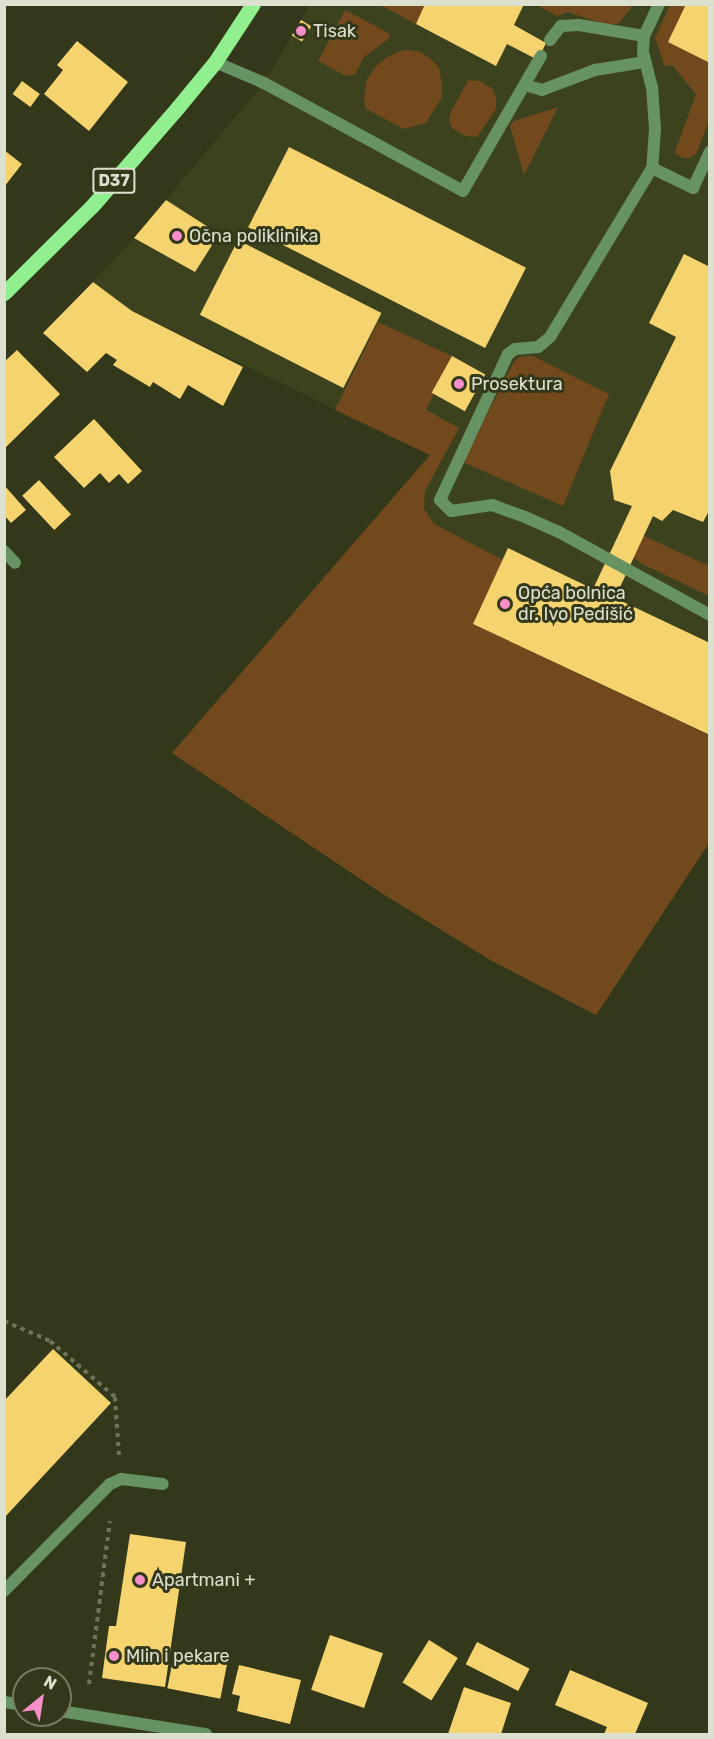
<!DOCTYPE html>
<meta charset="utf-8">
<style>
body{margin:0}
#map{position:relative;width:714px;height:1739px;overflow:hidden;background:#33381a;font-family:Rubik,sans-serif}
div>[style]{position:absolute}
.built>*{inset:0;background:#3c421d}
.green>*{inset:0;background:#72491d}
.building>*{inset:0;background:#f5d46f;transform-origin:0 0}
.path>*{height:4px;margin-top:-2px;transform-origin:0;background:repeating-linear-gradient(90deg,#6f735a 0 4.5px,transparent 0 9px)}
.lane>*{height:12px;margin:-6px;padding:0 6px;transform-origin:6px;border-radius:6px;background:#669264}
.street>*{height:12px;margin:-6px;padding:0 6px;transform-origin:6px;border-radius:6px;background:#669264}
.primary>*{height:15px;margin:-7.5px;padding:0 7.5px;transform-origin:7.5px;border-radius:7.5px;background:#92ef8f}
.dots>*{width:16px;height:16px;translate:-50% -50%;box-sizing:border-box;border:3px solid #33381a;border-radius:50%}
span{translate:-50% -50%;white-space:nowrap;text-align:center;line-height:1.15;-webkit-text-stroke:6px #33381a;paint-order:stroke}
.shield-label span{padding:2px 4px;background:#33381a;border:2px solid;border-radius:4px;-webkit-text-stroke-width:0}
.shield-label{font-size:16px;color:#dce0ce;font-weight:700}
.poi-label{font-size:18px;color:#dce0ce}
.left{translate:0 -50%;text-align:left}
.frame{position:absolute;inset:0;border:6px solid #dce0ce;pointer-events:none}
.north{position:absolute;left:12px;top:1667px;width:60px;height:60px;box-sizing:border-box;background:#33381a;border:2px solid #777b62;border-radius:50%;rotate:30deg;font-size:16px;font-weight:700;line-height:24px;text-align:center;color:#dce0ce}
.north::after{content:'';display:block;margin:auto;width:21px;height:27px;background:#f98fc9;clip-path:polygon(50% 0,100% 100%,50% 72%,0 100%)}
</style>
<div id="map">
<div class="built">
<div style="clip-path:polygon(310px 5px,709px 5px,709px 843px,596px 1015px,492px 961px,383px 894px,172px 753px,430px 455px,132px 311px,93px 282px,134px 238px,264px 83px)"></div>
</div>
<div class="green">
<div style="clip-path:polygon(542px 4px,633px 5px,619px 23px,607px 25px,568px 12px,557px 16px,540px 7px)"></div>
<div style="clip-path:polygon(380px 5px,425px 5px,416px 24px)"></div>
<div style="clip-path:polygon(670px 5px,686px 5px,668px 42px,710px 63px,709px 121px,696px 154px,690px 158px,682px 158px,675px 153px,676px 149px,696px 94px,672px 65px,665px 67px,655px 38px)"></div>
<div style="clip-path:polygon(345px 10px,390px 34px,387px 40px,364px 57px,355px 74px,346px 76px,318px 61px)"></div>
<div style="clip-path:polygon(404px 50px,418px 51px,430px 58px,439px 68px,442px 84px,442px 97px,426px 123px,404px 129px,366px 109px,364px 98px,367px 80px,375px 67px,387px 57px)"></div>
<div style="clip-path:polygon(468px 80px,480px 81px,493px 89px,496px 98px,496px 109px,477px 137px,465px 136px,452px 128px,449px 121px,450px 114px)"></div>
<div style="clip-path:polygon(558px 107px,524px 175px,510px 126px,514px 121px)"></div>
<div style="clip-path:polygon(378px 322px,452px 356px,426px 410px,459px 428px,425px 491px,424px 509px,434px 524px,503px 560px,473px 624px,709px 735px,709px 843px,596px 1015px,492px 961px,383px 894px,172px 753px,430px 455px,335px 410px)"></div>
<div style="clip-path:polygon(533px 356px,609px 394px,563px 506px,463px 462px,513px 363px,519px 357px)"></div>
<div style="clip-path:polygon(642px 535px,709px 566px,709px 596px,642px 564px,633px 557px)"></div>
</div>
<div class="building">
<div style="clip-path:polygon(425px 4px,524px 4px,514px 25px,546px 43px,538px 60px,507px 44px,496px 66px,416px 24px)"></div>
<div style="clip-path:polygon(686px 4px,710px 4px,710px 63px,668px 42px)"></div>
<div style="left:301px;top:20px;width:12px;height:18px;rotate:31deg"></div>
<div style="clip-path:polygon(77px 41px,128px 82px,89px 131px,44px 94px,63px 70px,57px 65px)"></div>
<div style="left:22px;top:81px;width:22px;height:16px;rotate:36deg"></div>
<div style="left:289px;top:147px;width:266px;height:90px;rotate:27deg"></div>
<div style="clip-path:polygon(4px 150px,22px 164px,4px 187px)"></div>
<div style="clip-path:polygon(166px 200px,219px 234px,195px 272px,134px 238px)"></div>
<div style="left:238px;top:240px;width:161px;height:84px;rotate:27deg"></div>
<div style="clip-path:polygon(684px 254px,710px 267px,710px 509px,703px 522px,673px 510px,662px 521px,653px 516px,615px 598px,710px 643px,710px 735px,473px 624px,508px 548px,593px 589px,632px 506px,614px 500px,610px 471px,676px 337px,649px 323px)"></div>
<div style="clip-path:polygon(93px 282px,132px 311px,243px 367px,223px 406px,188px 385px,180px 399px,153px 382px,150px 387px,113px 365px,117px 360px,106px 353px,87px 372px,43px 333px)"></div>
<div style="clip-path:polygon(17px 350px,60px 394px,4px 449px,4px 362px)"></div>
<div style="left:452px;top:356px;width:38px;height:42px;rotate:29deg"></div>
<div style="clip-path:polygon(94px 419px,142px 471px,128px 484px,119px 474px,109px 483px,100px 473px,84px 488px,54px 457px)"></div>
<div style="left:39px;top:480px;width:47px;height:23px;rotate:47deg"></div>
<div style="clip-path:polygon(4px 485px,26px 510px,11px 523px,4px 515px)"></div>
<div style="clip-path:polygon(53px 1349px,111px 1403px,4px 1518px,4px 1401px)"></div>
<div style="clip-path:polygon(130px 1534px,186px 1542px,165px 1687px,102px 1678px,109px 1626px,116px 1626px)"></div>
<div style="left:330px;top:1635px;width:56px;height:58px;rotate:19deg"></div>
<div style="left:429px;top:1640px;width:34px;height:50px;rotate:32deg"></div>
<div style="left:477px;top:1642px;width:59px;height:25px;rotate:27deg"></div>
<div style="left:174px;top:1654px;width:54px;height:35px;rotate:11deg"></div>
<div style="clip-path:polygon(239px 1665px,301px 1680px,290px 1724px,237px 1711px,240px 1696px,232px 1694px)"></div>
<div style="clip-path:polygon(570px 1670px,648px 1703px,635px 1734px,604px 1734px,607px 1727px,555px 1705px)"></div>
<div style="clip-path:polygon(464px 1687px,511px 1703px,501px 1734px,448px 1734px)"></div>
</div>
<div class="path">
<div style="left:4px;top:1321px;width:50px;rotate:23.5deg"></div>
<div style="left:50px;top:1341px;width:86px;rotate:40.7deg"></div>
<div style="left:115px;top:1397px;width:58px;rotate:86.1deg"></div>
<div style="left:89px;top:1684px;width:164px;rotate:-82.7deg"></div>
</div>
<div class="lane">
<div style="left:659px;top:4px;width:35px;rotate:115deg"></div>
<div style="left:644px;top:36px;width:16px;rotate:94deg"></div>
<div style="left:643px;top:52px;width:36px;rotate:76deg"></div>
<div style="left:652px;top:87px;width:42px;rotate:85.9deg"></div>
<div style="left:655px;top:129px;width:39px;rotate:94deg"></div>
<div style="left:652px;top:168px;width:197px;rotate:121.1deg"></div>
<div style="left:550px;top:337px;width:16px;rotate:140deg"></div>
<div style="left:538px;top:347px;width:23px;rotate:175deg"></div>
<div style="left:515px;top:349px;width:9px;rotate:144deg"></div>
<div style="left:508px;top:354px;width:161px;rotate:115deg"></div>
<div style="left:440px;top:500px;width:16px;rotate:45deg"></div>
<div style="left:451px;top:511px;width:41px;rotate:-8.3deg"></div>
<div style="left:492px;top:505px;width:35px;rotate:20deg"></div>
<div style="left:525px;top:517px;width:37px;rotate:24deg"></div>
<div style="left:559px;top:532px;width:172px;rotate:28.8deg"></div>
<div style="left:550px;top:40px;width:18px;rotate:-52deg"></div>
<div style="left:561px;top:26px;width:18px;rotate:-3deg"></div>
<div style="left:579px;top:25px;width:66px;rotate:9.6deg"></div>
<div style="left:215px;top:62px;width:53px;rotate:23.2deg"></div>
<div style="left:264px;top:83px;width:226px;rotate:28.5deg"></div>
<div style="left:463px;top:191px;width:156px;rotate:-60deg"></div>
<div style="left:525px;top:85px;width:18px;rotate:16deg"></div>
<div style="left:542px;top:90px;width:57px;rotate:-20.7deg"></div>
<div style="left:595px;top:70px;width:51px;rotate:-9.1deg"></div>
<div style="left:652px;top:168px;width:46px;rotate:26deg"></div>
<div style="left:693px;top:188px;width:40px;rotate:-65deg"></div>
<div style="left:4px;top:551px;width:16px;rotate:47deg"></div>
<div style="left:4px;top:1591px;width:151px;rotate:-45.3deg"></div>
<div style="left:110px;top:1484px;width:12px;rotate:-24deg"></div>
<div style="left:121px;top:1479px;width:42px;rotate:6.8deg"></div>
</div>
<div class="street">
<div style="left:4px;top:1702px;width:20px;rotate:9deg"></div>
<div style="left:60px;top:1711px;width:148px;rotate:9deg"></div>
</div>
<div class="primary">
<div style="left:4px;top:293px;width:124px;rotate:-44.7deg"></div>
<div style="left:92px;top:206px;width:131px;rotate:-49deg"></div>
<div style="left:178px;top:107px;width:58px;rotate:-50.6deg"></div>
<div style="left:215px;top:62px;width:69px;rotate:-56.8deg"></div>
</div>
<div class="dots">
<div style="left:301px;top:31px;background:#f98fc9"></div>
<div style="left:177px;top:236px;background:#f98fc9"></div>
<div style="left:459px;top:384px;background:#f98fc9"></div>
<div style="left:505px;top:604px;background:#f98fc9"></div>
<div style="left:140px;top:1580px;background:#f98fc9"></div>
<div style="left:114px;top:1656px;background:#f98fc9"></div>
</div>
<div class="shield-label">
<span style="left:114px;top:181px">D37</span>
</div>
<div class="poi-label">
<span class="left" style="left:313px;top:31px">Tisak</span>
<span class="left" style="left:189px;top:236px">Očna poliklinika</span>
<span class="left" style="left:471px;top:384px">Prosektura</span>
<span class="left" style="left:518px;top:604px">Opća bolnica<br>dr. Ivo Pedišić</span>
<span class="left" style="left:152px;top:1580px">Apartmani +</span>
<span class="left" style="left:126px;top:1656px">Mlin i pekare</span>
</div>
<div class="frame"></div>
<div class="north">N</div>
</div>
